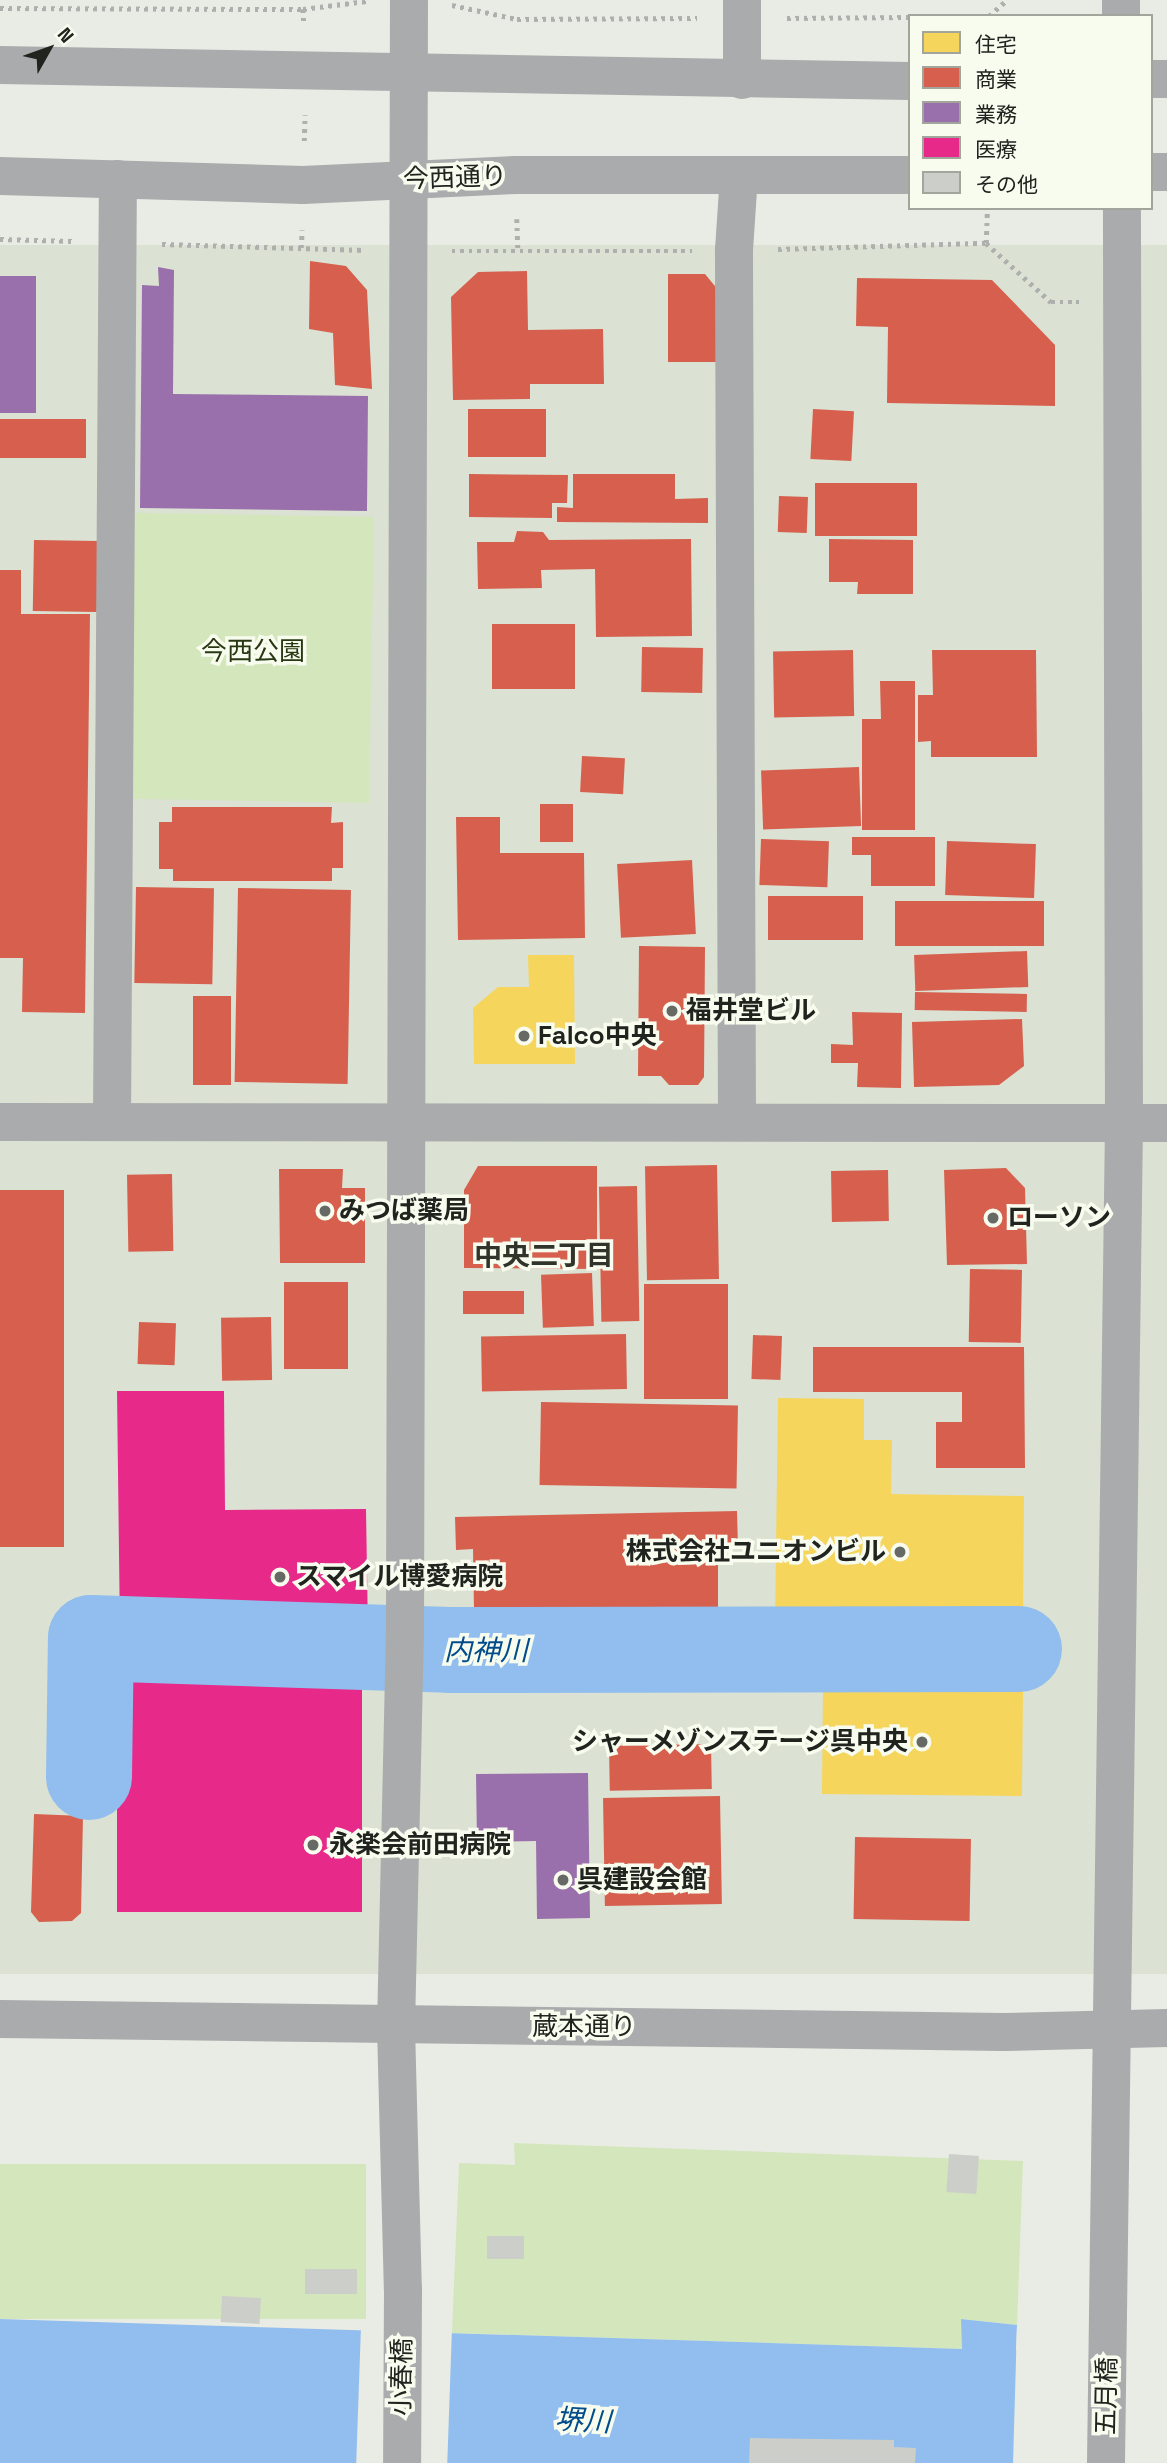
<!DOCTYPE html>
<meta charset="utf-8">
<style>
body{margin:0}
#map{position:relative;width:1167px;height:2463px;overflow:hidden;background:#e9ece5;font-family:"Space Grotesk","Noto Sans JP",sans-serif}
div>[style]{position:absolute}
.built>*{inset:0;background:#dbe1d3;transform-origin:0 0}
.green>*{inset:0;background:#d4e6bb;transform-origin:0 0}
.water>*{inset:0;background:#91beee}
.pier>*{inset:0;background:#e9ece5;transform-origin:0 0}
.homes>*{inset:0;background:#f6d55c}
.shops>*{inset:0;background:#d6604d;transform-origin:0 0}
.offices>*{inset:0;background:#9970ab;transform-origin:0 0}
.health>*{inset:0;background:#e7298a;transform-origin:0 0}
.river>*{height:86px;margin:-43px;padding:0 43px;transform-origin:43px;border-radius:43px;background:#91beee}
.building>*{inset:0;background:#cccec9;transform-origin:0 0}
.path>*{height:4.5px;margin-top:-2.25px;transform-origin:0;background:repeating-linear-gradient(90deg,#aeb0ae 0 3.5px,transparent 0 8.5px)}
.minor>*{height:38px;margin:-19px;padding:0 19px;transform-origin:19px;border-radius:19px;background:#aaabac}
.tertiary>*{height:38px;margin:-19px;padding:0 19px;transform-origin:19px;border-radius:19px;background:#aaabac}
.dots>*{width:19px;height:19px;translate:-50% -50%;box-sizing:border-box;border:4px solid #f7fcef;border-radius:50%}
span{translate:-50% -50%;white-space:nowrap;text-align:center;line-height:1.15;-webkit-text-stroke:7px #f7fcef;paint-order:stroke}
.street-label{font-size:26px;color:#21231e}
.park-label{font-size:26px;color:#293712}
.poi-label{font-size:26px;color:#21231e;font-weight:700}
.left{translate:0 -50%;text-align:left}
.right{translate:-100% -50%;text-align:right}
.neighbourhood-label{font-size:28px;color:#30342a;font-weight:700}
.water-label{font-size:28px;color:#024c8b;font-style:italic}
.legend{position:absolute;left:908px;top:14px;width:245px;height:196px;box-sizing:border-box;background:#f7fcef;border:2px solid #a1a59b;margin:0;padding:9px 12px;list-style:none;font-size:21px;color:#21231e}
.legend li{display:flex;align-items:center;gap:14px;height:35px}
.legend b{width:35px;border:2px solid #a1a59b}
.north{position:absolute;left:14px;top:14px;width:70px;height:70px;-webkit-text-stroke:5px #f7fcef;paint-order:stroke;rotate:50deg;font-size:19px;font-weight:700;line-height:28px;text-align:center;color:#21231e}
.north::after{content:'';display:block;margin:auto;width:24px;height:32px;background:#21231e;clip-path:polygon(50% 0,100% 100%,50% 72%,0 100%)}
</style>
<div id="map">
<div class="built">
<div style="left:1167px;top:245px;width:1729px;height:1167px;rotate:90deg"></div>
</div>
<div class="green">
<div style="left:374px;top:517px;width:286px;height:239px;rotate:91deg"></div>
<div style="clip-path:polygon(514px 2143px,1023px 2161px,1017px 2325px,962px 2319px,962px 2349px,452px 2333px,459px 2163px,515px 2165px)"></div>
<div style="left:0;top:2164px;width:366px;height:155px"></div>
</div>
<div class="water">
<div style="clip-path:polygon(0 2319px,962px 2349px,961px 2319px,1017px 2325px,1016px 2350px,1167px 2463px,0 2463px)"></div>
</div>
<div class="pier">
<div style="clip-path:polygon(1017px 2325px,1020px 2347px,1167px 2352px,1167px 2463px,1013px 2463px)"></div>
<div style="left:361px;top:2326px;width:91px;height:137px;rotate:2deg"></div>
</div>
<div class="homes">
<div style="clip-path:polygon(528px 955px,574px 955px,575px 1064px,474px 1064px,473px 1008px,498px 987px,529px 987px)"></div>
<div style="clip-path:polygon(778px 1398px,864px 1399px,864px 1440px,892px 1440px,891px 1494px,1024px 1496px,1023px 1610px,862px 1607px,862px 1628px,775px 1627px)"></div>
<div style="clip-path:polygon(914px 1671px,976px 1672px,975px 1689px,1023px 1690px,1022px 1796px,822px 1794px,823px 1688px,914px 1689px)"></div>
</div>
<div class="shops">
<div style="clip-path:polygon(310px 261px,346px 266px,367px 290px,372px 389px,335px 385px,333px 333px,309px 329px)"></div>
<div style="clip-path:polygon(527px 271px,528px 330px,603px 329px,604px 384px,530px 384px,530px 399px,453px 400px,451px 297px,478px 272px)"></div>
<div style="clip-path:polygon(668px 274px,705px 274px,719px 291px,720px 362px,668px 362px)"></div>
<div style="clip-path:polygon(857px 278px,992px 280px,1055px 345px,1055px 406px,887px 403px,888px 327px,856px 326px)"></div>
<div style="left:546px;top:409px;width:48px;height:78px;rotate:90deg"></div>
<div style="left:813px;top:409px;width:41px;height:50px;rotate:3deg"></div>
<div style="left:86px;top:419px;width:39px;height:86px;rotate:90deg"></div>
<div style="clip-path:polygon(469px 474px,568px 475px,567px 503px,552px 503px,552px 518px,469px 517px)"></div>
<div style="clip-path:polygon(573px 474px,675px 474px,675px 499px,708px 498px,708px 523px,557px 522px,557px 507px,573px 508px)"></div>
<div style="left:815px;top:483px;width:102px;height:53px"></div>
<div style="left:779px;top:496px;width:29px;height:36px;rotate:2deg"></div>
<div style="clip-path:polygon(517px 531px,543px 532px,549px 540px,691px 539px,692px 636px,596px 637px,595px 569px,541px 570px,542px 588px,478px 589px,477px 542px,514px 542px)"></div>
<div style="clip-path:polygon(829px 539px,913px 540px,913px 594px,857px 594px,858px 582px,829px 582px)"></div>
<div style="left:34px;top:540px;width:64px;height:71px;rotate:1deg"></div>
<div style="clip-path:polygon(0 570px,21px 570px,21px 614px,90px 614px,85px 1013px,22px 1012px,23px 958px,0 958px)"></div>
<div style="left:492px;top:624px;width:83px;height:65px"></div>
<div style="left:642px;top:647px;width:61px;height:45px;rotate:1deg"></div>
<div style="left:853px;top:650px;width:66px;height:80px;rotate:89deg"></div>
<div style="clip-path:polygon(932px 650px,1036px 650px,1037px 757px,931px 757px,931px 741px,918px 742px,918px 695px,933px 695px)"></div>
<div style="clip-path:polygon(880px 681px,915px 681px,915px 830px,862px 830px,862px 719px,881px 719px)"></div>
<div style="left:582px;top:756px;width:43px;height:36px;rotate:3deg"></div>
<div style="left:859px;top:767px;width:59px;height:98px;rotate:88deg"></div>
<div style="left:540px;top:804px;width:33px;height:38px"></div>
<div style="clip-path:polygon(172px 807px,332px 807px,331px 823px,343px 822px,343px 868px,332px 868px,332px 881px,173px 881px,173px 869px,159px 869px,159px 822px,172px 822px)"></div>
<div style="clip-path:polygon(456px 817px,500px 817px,500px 853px,584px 853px,585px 938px,458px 940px)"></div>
<div style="clip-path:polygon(852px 837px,935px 837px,935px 886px,871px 886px,871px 855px,852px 855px)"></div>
<div style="left:761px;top:839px;width:68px;height:46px;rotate:2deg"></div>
<div style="left:947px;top:841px;width:89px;height:54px;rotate:2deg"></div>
<div style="left:692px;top:860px;width:74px;height:75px;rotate:87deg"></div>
<div style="left:136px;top:887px;width:78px;height:96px;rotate:1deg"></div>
<div style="left:238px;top:888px;width:113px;height:194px;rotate:1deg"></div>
<div style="left:863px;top:896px;width:44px;height:95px;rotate:90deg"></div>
<div style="left:1044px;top:901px;width:45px;height:149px;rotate:90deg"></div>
<div style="clip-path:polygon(639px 946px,705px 947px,704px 1077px,698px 1085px,669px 1085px,661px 1076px,638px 1076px)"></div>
<div style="left:1027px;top:951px;width:36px;height:113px;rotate:88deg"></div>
<div style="left:915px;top:992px;width:112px;height:18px;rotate:1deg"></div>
<div style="left:193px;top:996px;width:38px;height:89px"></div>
<div style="clip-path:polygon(852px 1012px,902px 1013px,901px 1088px,857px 1087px,858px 1063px,831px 1063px,831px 1044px,853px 1045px)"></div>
<div style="clip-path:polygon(1022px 1019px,1024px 1066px,999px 1085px,914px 1087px,912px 1022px)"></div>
<div style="left:717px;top:1165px;width:114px;height:72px;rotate:89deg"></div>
<div style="clip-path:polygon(478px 1166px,597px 1166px,597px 1269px,464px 1268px,464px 1190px)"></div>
<div style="clip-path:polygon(1006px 1168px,1025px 1188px,1027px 1264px,947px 1265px,944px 1170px)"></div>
<div style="clip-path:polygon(279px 1169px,343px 1169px,342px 1188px,365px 1188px,365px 1263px,280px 1263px)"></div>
<div style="left:888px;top:1170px;width:51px;height:57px;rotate:89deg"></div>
<div style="left:172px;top:1174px;width:77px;height:45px;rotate:89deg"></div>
<div style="left:637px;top:1186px;width:135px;height:38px;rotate:89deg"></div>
<div style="left:0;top:1190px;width:64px;height:357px"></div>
<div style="left:970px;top:1269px;width:52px;height:73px;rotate:1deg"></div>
<div style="left:592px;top:1273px;width:53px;height:51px;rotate:88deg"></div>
<div style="left:284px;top:1282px;width:64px;height:87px"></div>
<div style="left:644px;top:1284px;width:84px;height:115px"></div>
<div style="left:463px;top:1291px;width:61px;height:23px"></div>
<div style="left:271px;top:1317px;width:63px;height:50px;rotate:89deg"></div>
<div style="left:139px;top:1322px;width:37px;height:42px;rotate:2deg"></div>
<div style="left:626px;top:1334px;width:55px;height:145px;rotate:89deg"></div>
<div style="left:753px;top:1335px;width:29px;height:44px;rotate:2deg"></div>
<div style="clip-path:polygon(813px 1347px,1024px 1347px,1025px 1468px,936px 1468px,936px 1422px,962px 1422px,962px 1392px,813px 1392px)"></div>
<div style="left:541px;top:1402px;width:197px;height:83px;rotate:1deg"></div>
<div style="clip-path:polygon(737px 1511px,738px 1548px,718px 1548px,718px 1611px,474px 1611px,473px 1549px,456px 1550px,455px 1517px)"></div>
<div style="left:711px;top:1744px;width:45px;height:102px;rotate:89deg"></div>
<div style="left:720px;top:1796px;width:108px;height:117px;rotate:89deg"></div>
<div style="clip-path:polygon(34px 1814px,83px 1816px,81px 1913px,72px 1921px,39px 1922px,31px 1912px)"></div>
<div style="left:855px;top:1837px;width:116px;height:82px;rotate:1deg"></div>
</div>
<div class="offices">
<div style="clip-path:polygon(158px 267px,174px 270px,173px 394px,368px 396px,367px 511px,140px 508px,142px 285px,159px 286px)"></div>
<div style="left:0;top:276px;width:36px;height:137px"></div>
<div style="clip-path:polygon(588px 1773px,590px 1918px,537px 1919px,536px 1841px,477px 1842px,476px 1774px)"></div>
</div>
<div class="health">
<div style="clip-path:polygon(117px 1391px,224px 1391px,225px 1510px,366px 1509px,368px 1632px,120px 1634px)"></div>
<div style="left:362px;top:1666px;width:246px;height:245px;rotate:90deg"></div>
</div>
<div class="river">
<div style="left:89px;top:1777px;width:139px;rotate:-89.2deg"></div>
<div style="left:91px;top:1638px;width:358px;rotate:1.9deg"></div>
<div style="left:449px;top:1650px;width:570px;rotate:-0.1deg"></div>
</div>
<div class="building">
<div style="left:949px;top:2154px;width:30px;height:38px;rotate:4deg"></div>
<div style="left:487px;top:2236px;width:37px;height:23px"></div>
<div style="left:305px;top:2269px;width:52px;height:25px"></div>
<div style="left:222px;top:2296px;width:39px;height:26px;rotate:3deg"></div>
<div style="clip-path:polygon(750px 2438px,894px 2440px,894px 2447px,916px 2448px,915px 2463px,749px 2463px)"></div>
</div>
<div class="path">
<div style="left:452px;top:5px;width:66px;rotate:12.2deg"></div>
<div style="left:517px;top:19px;width:180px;rotate:-0.3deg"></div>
<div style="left:0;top:8px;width:303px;rotate:0.2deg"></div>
<div style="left:303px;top:9px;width:64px;rotate:-7.2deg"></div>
<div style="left:303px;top:9px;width:16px;rotate:86deg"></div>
<div style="left:989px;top:16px;width:24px;rotate:-42deg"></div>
<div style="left:787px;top:18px;width:123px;rotate:-0.5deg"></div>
<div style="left:304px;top:141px;width:26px;rotate:-88deg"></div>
<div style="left:517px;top:219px;width:32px;rotate:88deg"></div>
<div style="left:0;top:239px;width:73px;rotate:1.6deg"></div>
<div style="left:986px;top:243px;width:35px;rotate:-88deg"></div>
<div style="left:162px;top:244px;width:204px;rotate:1.7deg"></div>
<div style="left:301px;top:248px;width:18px;rotate:-87deg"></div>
<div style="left:778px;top:249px;width:208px;rotate:-1.7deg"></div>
<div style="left:986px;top:243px;width:88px;rotate:42.2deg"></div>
<div style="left:1051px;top:302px;width:28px"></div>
<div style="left:452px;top:251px;width:240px"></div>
</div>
<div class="minor">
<div style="left:742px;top:0;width:80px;rotate:90deg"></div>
<div style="left:112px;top:1121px;width:942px;rotate:-89.64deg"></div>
<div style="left:737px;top:1121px;width:871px;rotate:-90.2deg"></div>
<div style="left:734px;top:250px;width:75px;rotate:-86.2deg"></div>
<div style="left:396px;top:2027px;width:263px;rotate:88.5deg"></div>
<div style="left:403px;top:2290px;width:173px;rotate:90.3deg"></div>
</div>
<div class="tertiary">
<div style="left:1121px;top:0;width:16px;rotate:90deg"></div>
<div style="left:0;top:65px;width:910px;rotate:1.01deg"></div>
<div style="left:1151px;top:79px;width:16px"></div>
<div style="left:1151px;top:172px;width:16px"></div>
<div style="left:0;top:176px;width:303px;rotate:1.7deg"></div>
<div style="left:303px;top:185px;width:214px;rotate:-2.7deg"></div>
<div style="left:517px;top:175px;width:393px"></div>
<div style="left:0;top:1122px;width:1167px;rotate:0.05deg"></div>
<div style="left:0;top:2019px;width:1003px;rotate:0.74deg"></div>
<div style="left:1003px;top:2032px;width:164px;rotate:-1.4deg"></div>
<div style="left:396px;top:2027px;width:395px;rotate:-88.7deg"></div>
<div style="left:405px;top:1632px;width:1632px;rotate:-89.86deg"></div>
<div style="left:1106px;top:2463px;width:1341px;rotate:-89.23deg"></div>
<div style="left:1124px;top:1122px;width:914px;rotate:-90.13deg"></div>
</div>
<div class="dots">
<div style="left:672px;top:1011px;background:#676964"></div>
<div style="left:524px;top:1036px;background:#676964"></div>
<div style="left:325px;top:1211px;background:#676964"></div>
<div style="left:993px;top:1218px;background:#676964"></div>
<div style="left:900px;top:1552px;background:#676964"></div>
<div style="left:280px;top:1577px;background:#676964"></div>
<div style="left:922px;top:1742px;background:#676964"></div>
<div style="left:313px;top:1845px;background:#676964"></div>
<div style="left:563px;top:1880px;background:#676964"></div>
</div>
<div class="street-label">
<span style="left:455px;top:178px;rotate:-2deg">今西通り</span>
<span style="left:584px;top:2027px">蔵本通り</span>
<span style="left:402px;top:2377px;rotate:-89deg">小春橋</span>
<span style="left:1107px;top:2396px;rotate:-89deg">五月橋</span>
</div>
<div class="park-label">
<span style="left:253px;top:652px">今西公園</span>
</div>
<div class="poi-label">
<span class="left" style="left:686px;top:1011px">福井堂ビル</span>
<span class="left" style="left:538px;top:1036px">Falco中央</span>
<span class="left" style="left:339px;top:1211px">みつば薬局</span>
<span class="left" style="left:1007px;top:1218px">ローソン</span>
<span class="right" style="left:886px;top:1552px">株式会社ユニオンビル</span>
<span class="left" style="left:296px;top:1577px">スマイル博愛病院</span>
<span class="right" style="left:908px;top:1742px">シャーメゾンステージ呉中央</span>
<span class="left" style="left:329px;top:1845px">永楽会前田病院</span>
<span class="left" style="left:577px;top:1880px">呉建設会館</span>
</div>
<div class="neighbourhood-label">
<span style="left:544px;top:1255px">中央二丁目</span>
</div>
<div class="water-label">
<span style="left:486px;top:1650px">内神川</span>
<span style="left:583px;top:2420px;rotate:3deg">堺川</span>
</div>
<ul class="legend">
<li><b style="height:19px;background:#f6d55c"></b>住宅</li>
<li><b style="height:19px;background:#d6604d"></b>商業</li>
<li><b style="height:19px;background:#9970ab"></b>業務</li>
<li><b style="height:19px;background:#e7298a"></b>医療</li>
<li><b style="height:19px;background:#cccec9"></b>その他</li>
</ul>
<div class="north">N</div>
</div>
